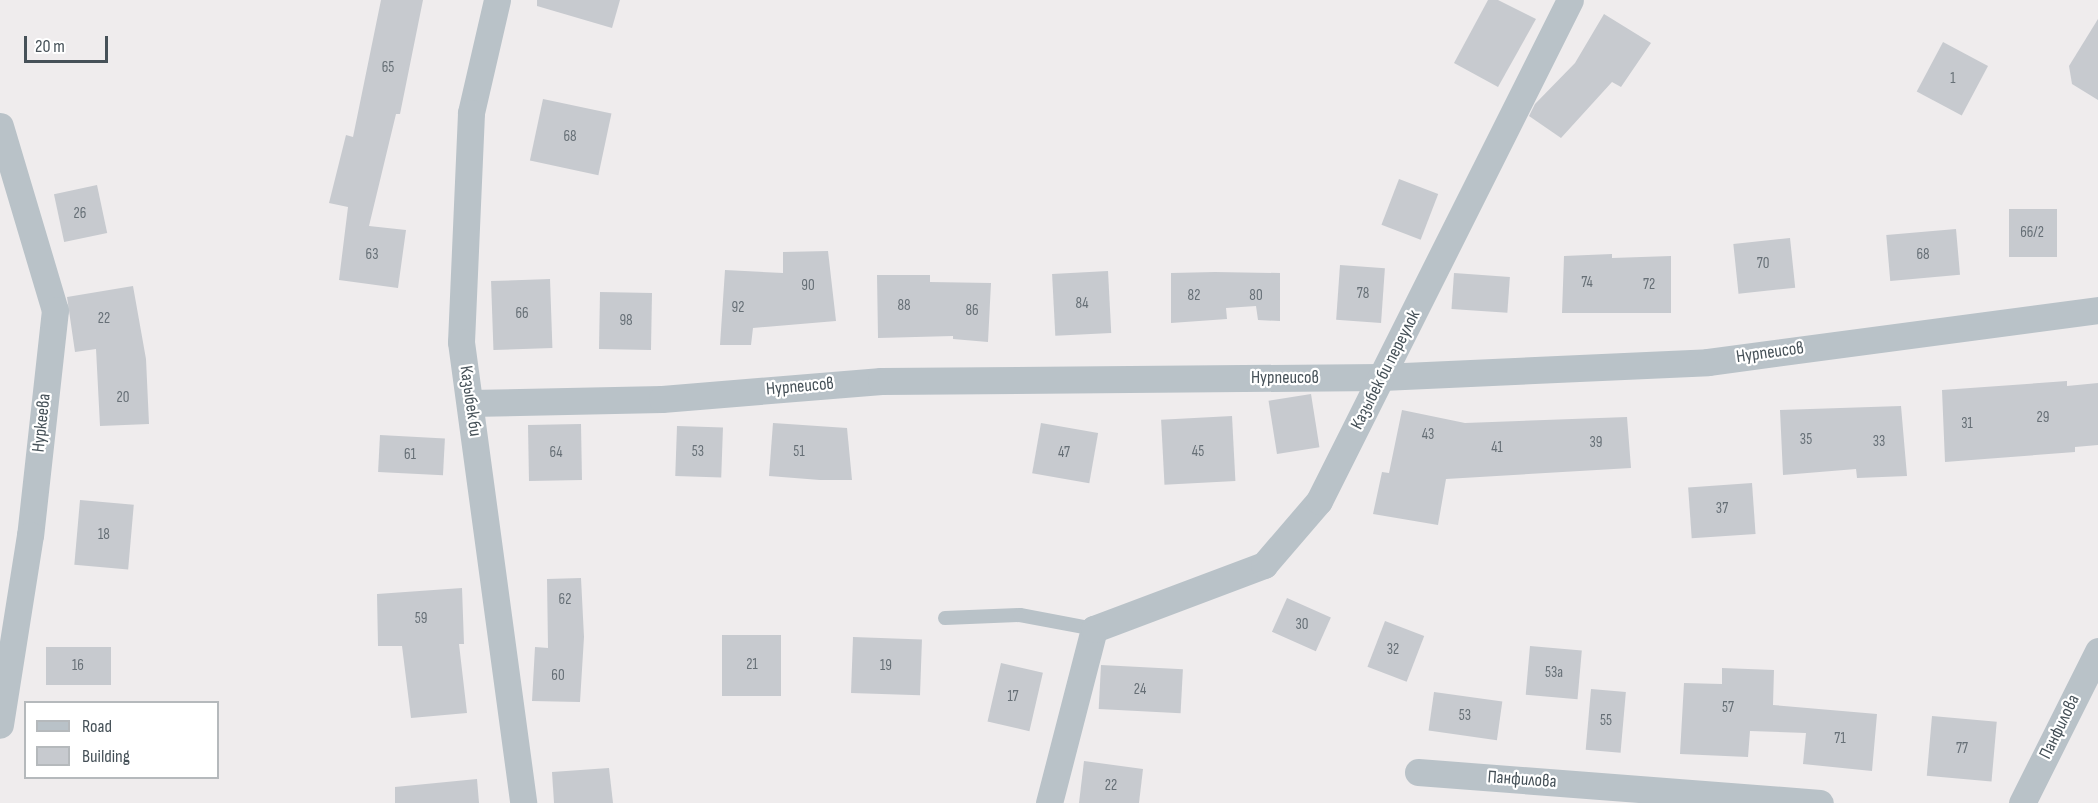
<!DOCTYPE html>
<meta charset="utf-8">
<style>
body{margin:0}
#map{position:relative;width:2098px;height:803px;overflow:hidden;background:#efeced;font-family:"Sofia Sans Condensed",sans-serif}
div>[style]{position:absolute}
.building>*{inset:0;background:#c7cacf;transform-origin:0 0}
.lane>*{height:14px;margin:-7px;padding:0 7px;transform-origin:7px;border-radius:7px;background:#b9c2c8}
.street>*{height:27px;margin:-13.5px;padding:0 13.5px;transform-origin:13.5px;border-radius:13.5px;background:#b9c2c8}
span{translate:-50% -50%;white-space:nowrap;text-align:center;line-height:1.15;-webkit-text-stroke:4.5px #fff;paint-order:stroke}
.number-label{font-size:15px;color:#666f76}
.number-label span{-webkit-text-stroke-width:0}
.street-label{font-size:18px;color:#465158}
.legend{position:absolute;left:24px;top:701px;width:195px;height:78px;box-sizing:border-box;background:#fff;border:2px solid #b5b9bc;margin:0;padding:8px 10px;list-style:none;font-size:18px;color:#465158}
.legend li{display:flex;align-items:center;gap:12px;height:30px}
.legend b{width:30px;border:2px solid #b5b9bc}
.scale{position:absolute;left:24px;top:36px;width:84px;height:27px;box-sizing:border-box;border:3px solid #465158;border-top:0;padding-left:8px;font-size:18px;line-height:21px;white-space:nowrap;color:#465158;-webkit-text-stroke:4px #fff;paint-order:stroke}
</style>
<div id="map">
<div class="building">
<div style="clip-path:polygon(381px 0,423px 0,400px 114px,396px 114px,369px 226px,406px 230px,398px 288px,339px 280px,348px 207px,329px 203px,346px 135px,353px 137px)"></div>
<div style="clip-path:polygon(537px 0,620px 0,612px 28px,537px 6px)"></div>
<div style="clip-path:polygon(1488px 0,1498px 0,1536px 19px,1498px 87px,1454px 63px)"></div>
<div style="clip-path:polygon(1604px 14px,1651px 43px,1621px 87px,1612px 82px,1561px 138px,1529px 116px,1535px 104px,1575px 63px)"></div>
<div style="clip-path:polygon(2098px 19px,2098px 100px,2072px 84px,2069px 66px)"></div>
<div style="left:1943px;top:42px;width:51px;height:56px;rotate:28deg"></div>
<div style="left:543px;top:99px;width:70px;height:63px;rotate:12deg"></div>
<div style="left:1399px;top:179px;width:42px;height:49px;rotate:21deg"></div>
<div style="left:97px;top:185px;width:49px;height:44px;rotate:78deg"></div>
<div style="left:2009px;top:209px;width:48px;height:48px"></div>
<div style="left:1956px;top:229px;width:46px;height:70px;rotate:85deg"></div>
<div style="left:1790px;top:238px;width:50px;height:57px;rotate:84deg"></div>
<div style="clip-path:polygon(828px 251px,836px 321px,753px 328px,751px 345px,720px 345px,725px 270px,783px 273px,783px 252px)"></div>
<div style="clip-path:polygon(1612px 254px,1612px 258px,1671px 256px,1671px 313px,1562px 313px,1564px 256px)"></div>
<div style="left:1340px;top:265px;width:45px;height:55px;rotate:4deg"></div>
<div style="left:1108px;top:271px;width:62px;height:56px;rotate:87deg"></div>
<div style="clip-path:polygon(1215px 272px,1280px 273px,1280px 321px,1258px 320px,1256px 306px,1226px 308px,1227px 319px,1171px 323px,1171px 273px)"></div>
<div style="left:1454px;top:273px;width:56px;height:36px;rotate:4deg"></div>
<div style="clip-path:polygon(877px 275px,930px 275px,930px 282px,991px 283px,988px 342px,953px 339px,953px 336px,878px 338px)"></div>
<div style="left:550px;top:279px;width:69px;height:59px;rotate:88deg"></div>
<div style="clip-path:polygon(133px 286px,146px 359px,149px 424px,100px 426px,96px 349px,75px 352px,67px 297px)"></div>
<div style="left:600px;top:292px;width:52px;height:57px;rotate:1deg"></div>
<div style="clip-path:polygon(2067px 381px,2067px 386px,2098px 383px,2098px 445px,2075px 447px,2075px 452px,1945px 462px,1942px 390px)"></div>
<div style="left:1311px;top:394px;width:54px;height:43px;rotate:81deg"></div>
<div style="clip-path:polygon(1901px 406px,1907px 476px,1857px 478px,1856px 469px,1783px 475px,1780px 410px)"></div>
<div style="clip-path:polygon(1402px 410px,1465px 423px,1627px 417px,1631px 468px,1446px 479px,1438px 525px,1373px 514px,1382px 472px,1389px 473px)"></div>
<div style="left:1232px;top:416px;width:65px;height:71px;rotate:87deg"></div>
<div style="clip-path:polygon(773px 423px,847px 428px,852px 480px,820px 480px,769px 476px)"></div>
<div style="left:1041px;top:423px;width:58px;height:51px;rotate:10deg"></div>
<div style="left:581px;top:424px;width:56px;height:53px;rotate:89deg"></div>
<div style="left:677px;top:426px;width:46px;height:50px;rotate:2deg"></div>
<div style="left:380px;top:435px;width:65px;height:37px;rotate:3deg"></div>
<div style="left:1752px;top:483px;width:51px;height:64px;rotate:86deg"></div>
<div style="left:80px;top:500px;width:54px;height:65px;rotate:5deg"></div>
<div style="clip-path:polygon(581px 578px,584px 637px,580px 702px,532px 701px,535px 647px,548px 648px,547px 579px)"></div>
<div style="clip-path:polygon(462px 588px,464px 644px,459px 644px,467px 713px,411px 718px,402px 646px,378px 646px,377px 594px)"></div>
<div style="left:1287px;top:598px;width:48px;height:37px;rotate:24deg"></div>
<div style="left:1385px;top:621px;width:42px;height:49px;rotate:21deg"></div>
<div style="left:722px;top:635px;width:59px;height:61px"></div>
<div style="left:853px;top:637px;width:69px;height:56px;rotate:2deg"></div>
<div style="left:1530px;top:646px;width:52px;height:49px;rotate:5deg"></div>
<div style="left:46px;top:647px;width:65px;height:38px"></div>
<div style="left:1001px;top:663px;width:43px;height:60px;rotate:13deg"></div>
<div style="left:1101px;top:665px;width:82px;height:44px;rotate:3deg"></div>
<div style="clip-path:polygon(1722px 668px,1774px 670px,1773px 705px,1877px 714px,1872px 771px,1803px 764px,1806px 733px,1750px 731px,1748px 757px,1680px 754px,1684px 683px,1722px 684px)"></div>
<div style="left:1591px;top:689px;width:35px;height:61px;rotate:5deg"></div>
<div style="left:1434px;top:692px;width:69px;height:39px;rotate:8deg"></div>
<div style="left:1932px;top:716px;width:65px;height:60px;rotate:5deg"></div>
<div style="clip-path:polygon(1084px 761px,1143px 769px,1139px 803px,1079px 803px)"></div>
<div style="clip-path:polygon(609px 768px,613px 803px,554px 803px,552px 772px)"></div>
<div style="clip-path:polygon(477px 779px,479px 803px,395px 803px,395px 787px)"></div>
</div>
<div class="lane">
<div style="left:945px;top:618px;width:75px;rotate:-2.3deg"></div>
<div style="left:1020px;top:615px;width:75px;rotate:10.7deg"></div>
</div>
<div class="street">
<div style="left:497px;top:0;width:116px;rotate:103deg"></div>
<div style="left:471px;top:113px;width:229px;rotate:92.5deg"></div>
<div style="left:461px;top:342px;width:465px;rotate:82.3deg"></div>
<div style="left:0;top:126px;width:192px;rotate:73.4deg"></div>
<div style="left:55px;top:310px;width:226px;rotate:96.3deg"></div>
<div style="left:30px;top:535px;width:192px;rotate:99deg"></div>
<div style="left:470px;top:403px;width:192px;rotate:-1.2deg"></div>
<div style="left:662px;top:399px;width:220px;rotate:-4.7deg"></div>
<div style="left:881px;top:381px;width:501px;rotate:-0.46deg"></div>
<div style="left:1382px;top:377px;width:326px;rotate:-2.6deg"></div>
<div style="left:1708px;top:362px;width:393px;rotate:-7.6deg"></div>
<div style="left:1418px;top:772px;width:403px;rotate:4.4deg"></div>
<div style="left:1049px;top:803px;width:180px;rotate:-75.5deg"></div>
<div style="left:1094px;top:629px;width:182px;rotate:-20.6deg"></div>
<div style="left:1264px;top:565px;width:84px;rotate:-49.3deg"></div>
<div style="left:1319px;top:501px;width:560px;rotate:-63.39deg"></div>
<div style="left:2022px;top:803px;width:170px;rotate:-63.4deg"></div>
</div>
<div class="number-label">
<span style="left:388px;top:68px">65</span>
<span style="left:1953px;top:79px">1</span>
<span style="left:570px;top:137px">68</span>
<span style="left:80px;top:214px">26</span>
<span style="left:2032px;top:233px">66/2</span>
<span style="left:372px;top:255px">63</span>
<span style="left:1923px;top:255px">68</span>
<span style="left:1763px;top:264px">70</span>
<span style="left:1587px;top:283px">74</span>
<span style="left:1649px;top:285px">72</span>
<span style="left:808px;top:286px">90</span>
<span style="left:1363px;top:294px">78</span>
<span style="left:1194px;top:296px">82</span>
<span style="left:1256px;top:296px">80</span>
<span style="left:1082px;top:304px">84</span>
<span style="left:904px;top:306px">88</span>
<span style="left:738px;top:308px">92</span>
<span style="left:972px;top:311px">86</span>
<span style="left:522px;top:314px">66</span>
<span style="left:104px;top:319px">22</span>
<span style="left:626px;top:321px">98</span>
<span style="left:123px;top:398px">20</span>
<span style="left:2043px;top:418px">29</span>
<span style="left:1967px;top:424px">31</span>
<span style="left:1428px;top:435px">43</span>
<span style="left:1806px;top:440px">35</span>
<span style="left:1879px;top:442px">33</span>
<span style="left:1596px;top:443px">39</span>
<span style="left:1497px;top:448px">41</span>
<span style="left:698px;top:452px">53</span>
<span style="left:799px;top:452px">51</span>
<span style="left:1198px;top:452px">45</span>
<span style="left:556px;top:453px">64</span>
<span style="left:1064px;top:453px">47</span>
<span style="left:410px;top:455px">61</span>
<span style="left:1722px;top:509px">37</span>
<span style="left:104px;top:535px">18</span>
<span style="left:565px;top:600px">62</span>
<span style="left:421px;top:619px">59</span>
<span style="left:1302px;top:625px">30</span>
<span style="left:1393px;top:650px">32</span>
<span style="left:752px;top:665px">21</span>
<span style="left:78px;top:666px">16</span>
<span style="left:886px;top:666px">19</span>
<span style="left:1554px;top:673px">53а</span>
<span style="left:558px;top:676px">60</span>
<span style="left:1140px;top:690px">24</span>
<span style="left:1013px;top:697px">17</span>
<span style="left:1728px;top:708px">57</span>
<span style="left:1465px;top:716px">53</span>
<span style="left:1606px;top:721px">55</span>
<span style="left:1840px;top:739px">71</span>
<span style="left:1962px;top:749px">77</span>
<span style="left:1111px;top:786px">22</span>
</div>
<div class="street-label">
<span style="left:1770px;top:353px;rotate:-8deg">Нурпеисов</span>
<span style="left:1386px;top:370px;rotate:-63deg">Казыбек би переулок</span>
<span style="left:1285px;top:378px">Нурпеисов</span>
<span style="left:800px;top:387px;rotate:-5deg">Нурпеисов</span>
<span style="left:470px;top:401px;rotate:82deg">Казыбек би</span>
<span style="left:42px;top:423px;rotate:-84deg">Нуркеева</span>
<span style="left:2060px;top:727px;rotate:-64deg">Панфилова</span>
<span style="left:1522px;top:780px;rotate:4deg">Панфилова</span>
</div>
<ul class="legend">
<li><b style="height:8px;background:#b9c2c8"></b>Road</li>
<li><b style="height:16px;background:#c7cacf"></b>Building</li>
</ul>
<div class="scale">20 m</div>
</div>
